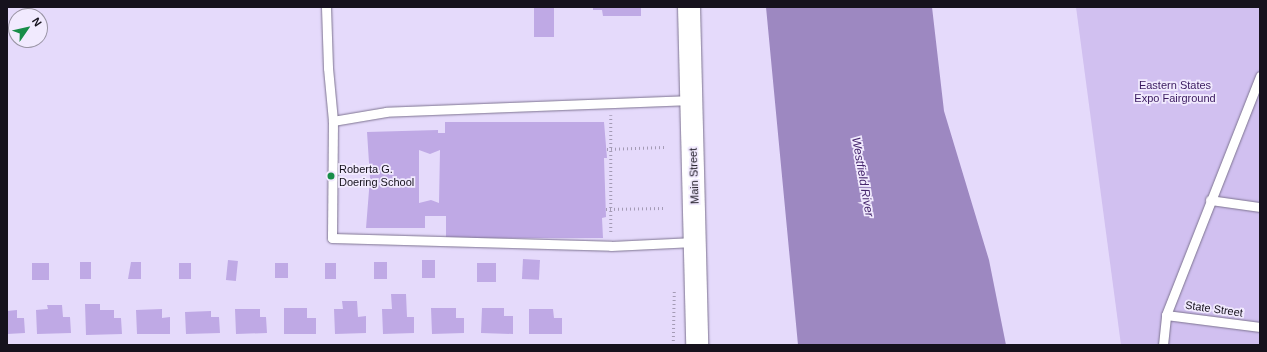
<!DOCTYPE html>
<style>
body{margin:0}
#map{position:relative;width:1267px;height:352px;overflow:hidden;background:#e5dafb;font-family:Helvetica,sans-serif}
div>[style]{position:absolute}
.green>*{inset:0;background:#d1c0f0}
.water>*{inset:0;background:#9d88c1}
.building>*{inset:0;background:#bfa9e5;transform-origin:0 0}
.path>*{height:2.5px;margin-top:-1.25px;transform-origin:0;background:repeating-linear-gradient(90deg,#a49bb5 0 1px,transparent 0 4px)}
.roads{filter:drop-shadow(0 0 1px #7d7390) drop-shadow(0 0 1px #7d7390)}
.service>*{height:9px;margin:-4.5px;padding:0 4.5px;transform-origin:4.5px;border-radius:4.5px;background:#fff}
.secondary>*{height:22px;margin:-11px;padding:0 11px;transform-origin:11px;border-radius:11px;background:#fff}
.dots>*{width:11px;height:11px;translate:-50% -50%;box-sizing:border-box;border:2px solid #f1eafe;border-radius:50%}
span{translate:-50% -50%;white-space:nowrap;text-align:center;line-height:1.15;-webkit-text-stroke:3.5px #f1eafe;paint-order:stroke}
.park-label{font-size:11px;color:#3a1a5f}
.poi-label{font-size:11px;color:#16121d}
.left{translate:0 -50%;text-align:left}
.street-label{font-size:11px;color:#16121d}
.water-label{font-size:12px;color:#47286e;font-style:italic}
.frame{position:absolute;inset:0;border:8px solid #16121d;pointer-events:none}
.north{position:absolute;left:8px;top:8px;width:40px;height:40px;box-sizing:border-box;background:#f1eafe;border:1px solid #9994a4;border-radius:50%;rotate:56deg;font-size:11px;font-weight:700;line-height:16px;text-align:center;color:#16121d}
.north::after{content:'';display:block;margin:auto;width:14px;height:18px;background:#178d48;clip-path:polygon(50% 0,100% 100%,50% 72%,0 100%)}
</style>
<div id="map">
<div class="green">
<div style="clip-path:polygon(1076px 7px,1260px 7px,1260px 345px,1121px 345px)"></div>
</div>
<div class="water">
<div style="clip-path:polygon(766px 7px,932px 7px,944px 111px,989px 260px,1006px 345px,798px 345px)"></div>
</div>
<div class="building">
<div style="left:534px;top:7px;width:20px;height:30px"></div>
<div style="clip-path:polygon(593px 7px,641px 7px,641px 16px,603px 16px,602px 10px,593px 10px)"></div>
<div style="clip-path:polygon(evenodd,445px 122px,604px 122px,607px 158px,604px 158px,606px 217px,602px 218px,603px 238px,446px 238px,446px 216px,425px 216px,425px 228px,366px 228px,370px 178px,367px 132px,438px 130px,438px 133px,445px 133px,445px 122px,419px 150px,430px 154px,440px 150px,439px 203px,431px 200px,419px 203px,419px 150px)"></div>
<div style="left:523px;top:259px;width:17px;height:20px;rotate:3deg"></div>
<div style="left:228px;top:260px;width:10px;height:20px;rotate:6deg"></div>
<div style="left:422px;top:260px;width:13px;height:18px"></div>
<div style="left:80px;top:262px;width:11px;height:17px"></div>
<div style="clip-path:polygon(131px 262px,141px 262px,141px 279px,128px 279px)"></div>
<div style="left:374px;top:262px;width:13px;height:17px"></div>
<div style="left:32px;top:263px;width:17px;height:17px"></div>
<div style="left:191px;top:263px;width:16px;height:12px;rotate:90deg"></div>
<div style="left:275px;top:263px;width:13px;height:15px"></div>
<div style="left:325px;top:263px;width:11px;height:16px"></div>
<div style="left:477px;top:263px;width:19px;height:19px"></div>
<div style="clip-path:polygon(391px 294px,406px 294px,407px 317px,414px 317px,414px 333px,383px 334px,382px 309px,392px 309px)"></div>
<div style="clip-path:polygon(342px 301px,357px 301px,358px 317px,366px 316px,366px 333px,335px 334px,334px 309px,343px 309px)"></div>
<div style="clip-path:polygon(85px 304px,100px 304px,100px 310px,114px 310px,114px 318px,121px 318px,122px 334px,86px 335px)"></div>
<div style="clip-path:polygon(47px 305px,62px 305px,63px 317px,70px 317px,71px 333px,37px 334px,36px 310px,48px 309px)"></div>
<div style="clip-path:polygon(284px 308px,307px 308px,307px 318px,316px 318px,316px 334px,284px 334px)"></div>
<div style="clip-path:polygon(431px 308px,456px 308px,456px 318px,464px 318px,464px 333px,432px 334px)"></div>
<div style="clip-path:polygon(482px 308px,504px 308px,504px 316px,513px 316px,513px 334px,481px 333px)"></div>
<div style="clip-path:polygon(162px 309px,162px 318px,170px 317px,170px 334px,137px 334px,136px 310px)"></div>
<div style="clip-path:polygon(235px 309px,260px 309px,260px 317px,266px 317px,267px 333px,236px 334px)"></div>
<div style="clip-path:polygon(529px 309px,553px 309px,554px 318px,562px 318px,562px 334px,529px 334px)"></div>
<div style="clip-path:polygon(17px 310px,17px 318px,24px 318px,25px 333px,7px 334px,7px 311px)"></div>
<div style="clip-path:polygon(211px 311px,211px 317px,219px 317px,220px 333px,186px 334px,185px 312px)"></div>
</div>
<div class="path">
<div style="left:611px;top:115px;width:117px;rotate:90deg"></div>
<div style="left:607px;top:149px;width:57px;rotate:-2deg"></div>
<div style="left:606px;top:209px;width:57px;rotate:-1deg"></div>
<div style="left:673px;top:345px;width:54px;rotate:-88.9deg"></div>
</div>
<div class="roads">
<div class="service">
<div style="left:326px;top:7px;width:61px;rotate:88.1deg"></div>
<div style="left:328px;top:68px;width:53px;rotate:84.6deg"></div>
<div style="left:692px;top:100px;width:306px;rotate:177.8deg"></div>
<div style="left:386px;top:112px;width:54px;rotate:170.4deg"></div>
<div style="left:333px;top:121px;width:117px;rotate:90.5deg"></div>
<div style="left:332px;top:238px;width:279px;rotate:1.6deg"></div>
<div style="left:611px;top:246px;width:83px;rotate:-2.8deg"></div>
<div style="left:1210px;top:200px;width:50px;rotate:8deg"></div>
<div style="left:1166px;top:315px;width:95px;rotate:7.3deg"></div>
<div style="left:1163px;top:345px;width:30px;rotate:-84deg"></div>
<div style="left:1166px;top:315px;width:257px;rotate:-68.5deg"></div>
</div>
<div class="secondary">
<div style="left:689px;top:7px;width:338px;rotate:88.6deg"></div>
</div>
</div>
<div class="dots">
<div style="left:331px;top:176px;background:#178d48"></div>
</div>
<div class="park-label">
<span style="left:1175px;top:92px">Eastern States<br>Expo Fairground</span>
</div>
<div class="poi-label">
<span class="left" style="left:339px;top:176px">Roberta G.<br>Doering School</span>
</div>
<div class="street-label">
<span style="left:694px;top:176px;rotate:-92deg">Main Street</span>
<span style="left:1214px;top:309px;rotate:8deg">State Street</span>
</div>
<div class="water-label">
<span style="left:862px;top:177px;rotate:80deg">Westfield River</span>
</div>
<div class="frame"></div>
<div class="north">N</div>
</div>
